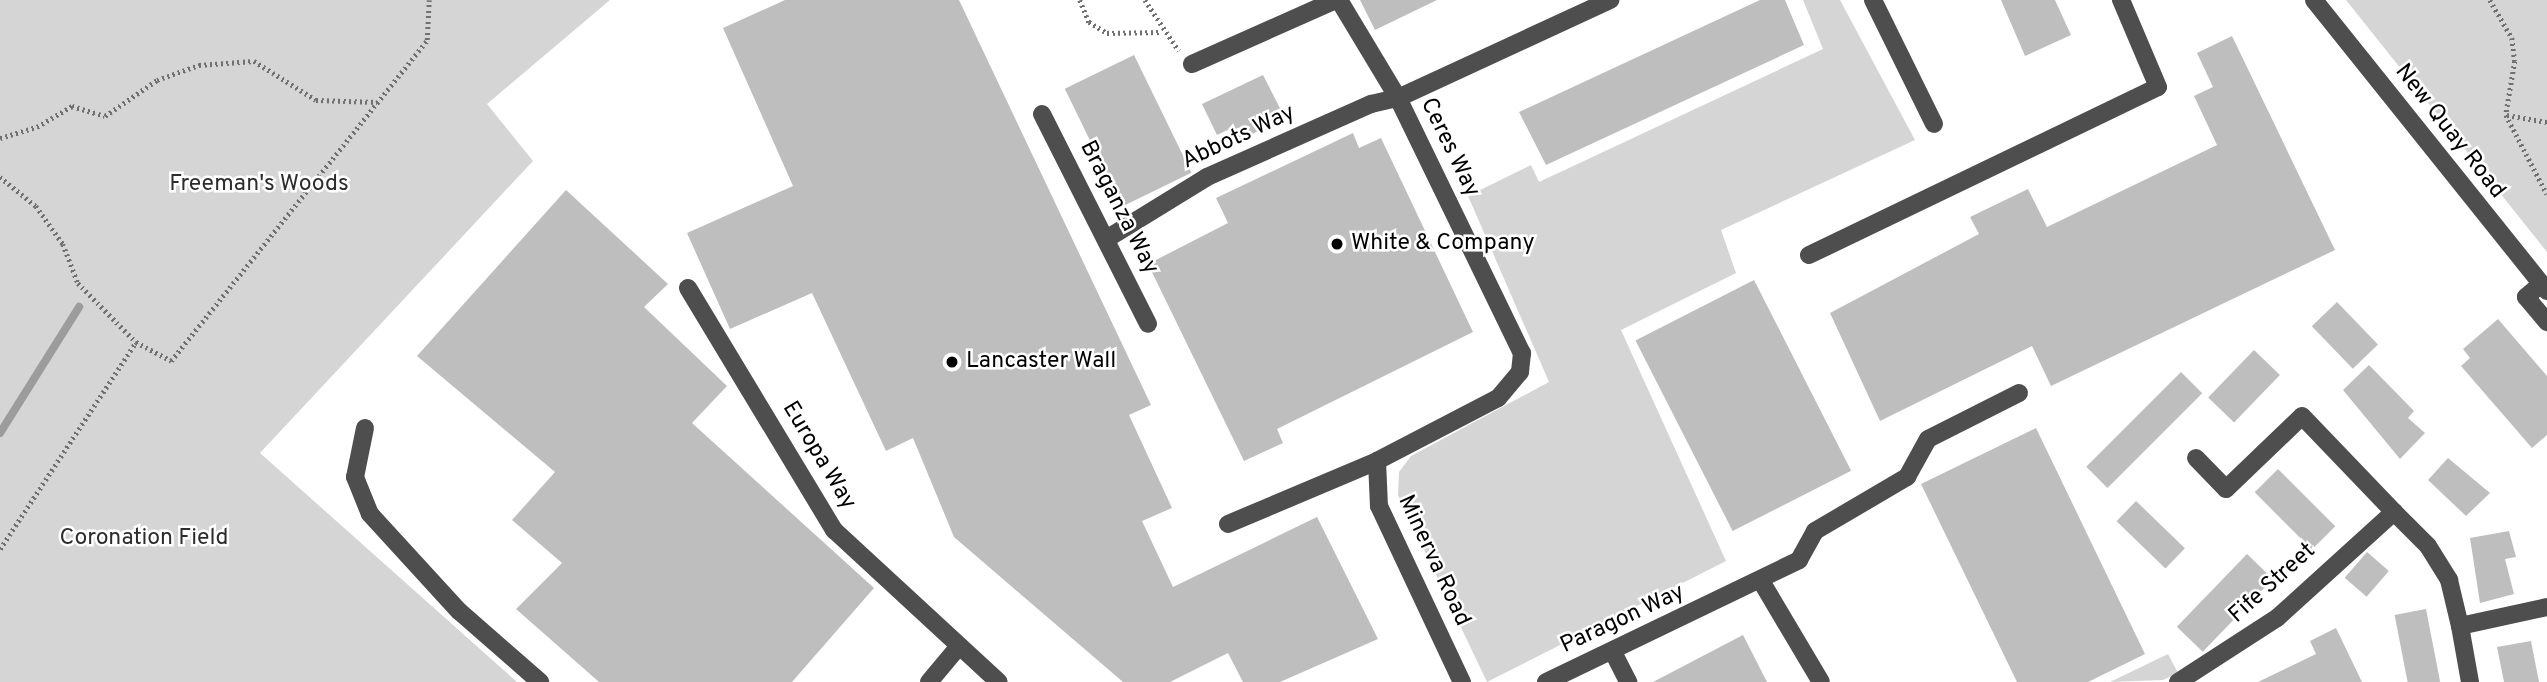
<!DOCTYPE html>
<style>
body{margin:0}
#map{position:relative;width:2547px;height:682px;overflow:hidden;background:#fff;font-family:Overpass,sans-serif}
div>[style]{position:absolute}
.green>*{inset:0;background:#d5d5d5}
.stream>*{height:8px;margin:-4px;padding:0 4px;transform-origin:4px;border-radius:4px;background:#9c9c9c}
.building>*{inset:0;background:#bebebe;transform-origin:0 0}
.path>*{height:4.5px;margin-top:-2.25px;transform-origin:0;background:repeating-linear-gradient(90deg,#707070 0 2px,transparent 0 5.5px)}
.minor>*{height:18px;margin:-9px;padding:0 9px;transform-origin:9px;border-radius:9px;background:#4e4e4e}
.dots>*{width:19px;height:19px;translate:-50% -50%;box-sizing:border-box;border:4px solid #fff;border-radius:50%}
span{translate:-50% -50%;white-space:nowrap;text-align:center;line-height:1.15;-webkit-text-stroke:5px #fff;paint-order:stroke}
.street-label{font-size:23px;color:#000}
.park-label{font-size:23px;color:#2c2c2c}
.poi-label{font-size:23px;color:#000}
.left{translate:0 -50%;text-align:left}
</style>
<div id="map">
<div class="green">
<div style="clip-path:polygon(0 0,610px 0,487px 104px,533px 161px,260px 453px,517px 682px,0 682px)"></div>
<div style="clip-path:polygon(1803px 0,1840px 0,1915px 140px,1721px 230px,1736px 273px,1621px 330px,1726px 561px,1487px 682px,1398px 495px,1399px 472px,1411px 456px,1549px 382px,1468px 196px,1531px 165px,1539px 182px,1823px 49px)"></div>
<div style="clip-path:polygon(2346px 0,2547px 0,2547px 252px,2488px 178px)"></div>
<div style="clip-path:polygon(2168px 654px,2178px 673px,2163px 680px,2110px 682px)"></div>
</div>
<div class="stream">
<div style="left:0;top:433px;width:149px;rotate:-57.9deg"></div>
</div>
<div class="building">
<div style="clip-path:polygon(785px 0,959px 0,1151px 405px,1129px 415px,1172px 508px,1142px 521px,1173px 587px,1317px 517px,1378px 639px,1280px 682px,1243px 682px,1228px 653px,1170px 682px,1123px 682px,954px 537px,913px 438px,886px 451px,812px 293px,730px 329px,687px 233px,793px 186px,723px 28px)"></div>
<div style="clip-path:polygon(1360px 0,1437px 0,1375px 30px)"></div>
<div style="clip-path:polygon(1760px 0,1785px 0,1804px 45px,1546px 165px,1519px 112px)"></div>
<div style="clip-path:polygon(2001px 0,2055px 0,2071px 35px,2025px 56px)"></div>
<div style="clip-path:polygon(2232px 36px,2335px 250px,2051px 386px,2032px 346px,1880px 421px,1830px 313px,1979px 234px,1970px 217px,2028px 189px,2047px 227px,2217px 145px,2194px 96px,2213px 87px,2197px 53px)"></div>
<div style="left:1134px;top:55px;width:131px;height:77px;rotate:64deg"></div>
<div style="clip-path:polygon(1263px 75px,1285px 118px,1240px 140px,1234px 127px,1217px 135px,1202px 104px)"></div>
<div style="clip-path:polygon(1353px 133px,1359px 148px,1381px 138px,1473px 332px,1277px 429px,1283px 443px,1244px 461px,1148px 264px,1228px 223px,1216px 198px)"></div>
<div style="clip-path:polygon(566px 190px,668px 284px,644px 307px,727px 386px,692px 423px,874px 588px,792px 682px,599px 682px,516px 609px,562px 563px,512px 520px,555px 472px,417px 356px)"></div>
<div style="left:1754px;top:280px;width:214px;height:133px;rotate:63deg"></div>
<div style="left:2337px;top:302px;width:59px;height:35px;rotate:46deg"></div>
<div style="clip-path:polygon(2498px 319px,2547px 376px,2547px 435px,2532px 448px,2461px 366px,2470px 358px,2463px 349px)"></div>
<div style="left:2254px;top:350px;width:36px;height:66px;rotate:44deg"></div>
<div style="clip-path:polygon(2369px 365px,2414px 411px,2408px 418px,2425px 433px,2400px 459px,2343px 390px)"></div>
<div style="left:2181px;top:372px;width:30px;height:134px;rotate:45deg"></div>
<div style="clip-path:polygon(2036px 428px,2145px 654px,2088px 682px,2017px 682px,1921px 484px)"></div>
<div style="clip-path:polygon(2448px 458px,2490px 493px,2466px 516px,2428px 480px)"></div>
<div style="left:2278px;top:469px;width:81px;height:33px;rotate:45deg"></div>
<div style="left:2136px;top:501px;width:68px;height:28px;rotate:44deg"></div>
<div style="clip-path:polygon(2509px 531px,2516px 557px,2505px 559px,2514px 594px,2480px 603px,2470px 538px)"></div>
<div style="left:2367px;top:552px;width:29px;height:34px;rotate:41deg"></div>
<div style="left:2247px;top:554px;width:36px;height:101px;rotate:44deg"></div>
<div style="left:2426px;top:609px;width:74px;height:32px;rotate:79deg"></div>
<div style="clip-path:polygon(2336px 628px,2362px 682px,2258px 682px,2316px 654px,2310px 641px)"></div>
<div style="clip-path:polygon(1743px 635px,1767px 682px,1653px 682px)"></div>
<div style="clip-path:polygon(2531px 641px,2539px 682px,2504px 682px,2497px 647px)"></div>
</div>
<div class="path">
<div style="left:1080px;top:0;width:24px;rotate:68deg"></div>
<div style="left:1089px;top:22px;width:21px;rotate:31deg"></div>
<div style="left:1107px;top:33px;width:53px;rotate:-1.1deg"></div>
<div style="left:1145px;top:0;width:61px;rotate:56.3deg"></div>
<div style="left:2490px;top:0;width:44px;rotate:59.9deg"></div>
<div style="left:2512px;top:38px;width:23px;rotate:83deg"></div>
<div style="left:2515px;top:61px;width:55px;rotate:99.5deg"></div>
<div style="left:2506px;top:115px;width:89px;rotate:62.6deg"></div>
<div style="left:2507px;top:115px;width:41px;rotate:9.9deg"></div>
<div style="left:0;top:138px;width:39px;rotate:-17deg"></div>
<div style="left:37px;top:127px;width:41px;rotate:-31deg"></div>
<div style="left:72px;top:106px;width:34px;rotate:17deg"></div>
<div style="left:105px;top:116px;width:63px;rotate:-34.7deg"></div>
<div style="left:157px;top:80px;width:45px;rotate:-19.7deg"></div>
<div style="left:199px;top:65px;width:55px;rotate:-4.2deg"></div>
<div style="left:254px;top:61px;width:73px;rotate:32.2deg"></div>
<div style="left:316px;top:100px;width:61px;rotate:1.9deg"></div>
<div style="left:0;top:177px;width:46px;rotate:38.9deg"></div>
<div style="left:36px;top:206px;width:47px;rotate:54.6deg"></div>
<div style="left:63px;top:244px;width:42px;rotate:69deg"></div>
<div style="left:78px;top:283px;width:83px;rotate:45.5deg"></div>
<div style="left:0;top:549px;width:248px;rotate:-56.7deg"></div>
<div style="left:136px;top:342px;width:40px;rotate:28deg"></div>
<div style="left:171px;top:361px;width:411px;rotate:-51.4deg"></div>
<div style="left:427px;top:40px;width:40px;rotate:-87.1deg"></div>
</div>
<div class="minor">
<div style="left:1339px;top:0;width:114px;rotate:59deg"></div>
<div style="left:1398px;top:98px;width:284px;rotate:64.1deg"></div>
<div style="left:1522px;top:353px;width:19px;rotate:96deg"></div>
<div style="left:1520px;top:372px;width:34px;rotate:130deg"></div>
<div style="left:1498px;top:398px;width:136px;rotate:152.5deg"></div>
<div style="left:1377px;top:461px;width:45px;rotate:87.5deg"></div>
<div style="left:1379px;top:506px;width:195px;rotate:64.8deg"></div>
<div style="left:1873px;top:0;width:138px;rotate:63.8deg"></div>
<div style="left:2314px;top:0;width:373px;rotate:51.3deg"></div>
<div style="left:1192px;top:64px;width:158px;rotate:-24deg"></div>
<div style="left:1042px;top:114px;width:235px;rotate:63.2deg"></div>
<div style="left:1108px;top:238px;width:116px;rotate:-31.6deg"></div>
<div style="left:1207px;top:177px;width:180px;rotate:-24deg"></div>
<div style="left:1371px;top:104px;width:28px;rotate:-13deg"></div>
<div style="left:1398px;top:98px;width:234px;rotate:-24.8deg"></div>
<div style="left:1809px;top:255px;width:387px;rotate:-25.7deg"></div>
<div style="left:2158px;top:87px;width:95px;rotate:-113deg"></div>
<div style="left:2541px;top:284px;width:20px;rotate:139deg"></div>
<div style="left:2526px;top:297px;width:33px;rotate:50deg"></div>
<div style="left:688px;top:288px;width:283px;rotate:58.9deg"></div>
<div style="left:834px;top:530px;width:224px;rotate:42.7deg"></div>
<div style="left:365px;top:428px;width:50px;rotate:101.5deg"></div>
<div style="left:355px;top:477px;width:40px;rotate:68deg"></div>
<div style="left:370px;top:514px;width:132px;rotate:47.5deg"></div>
<div style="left:459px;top:611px;width:108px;rotate:41.2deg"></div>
<div style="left:2196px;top:458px;width:43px;rotate:45.9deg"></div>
<div style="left:2226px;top:489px;width:105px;rotate:-43.8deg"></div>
<div style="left:2302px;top:416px;width:133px;rotate:46.2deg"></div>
<div style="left:1228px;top:524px;width:162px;rotate:-22.9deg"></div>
<div style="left:1761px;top:581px;width:117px;rotate:59.3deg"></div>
<div style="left:2460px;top:626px;width:57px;rotate:79.9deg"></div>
<div style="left:1613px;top:652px;width:34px;rotate:63deg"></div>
<div style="left:929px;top:682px;width:47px;rotate:-50.2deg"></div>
<div style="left:1546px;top:682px;width:281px;rotate:-25.7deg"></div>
<div style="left:1799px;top:560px;width:33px;rotate:-61deg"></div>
<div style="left:1815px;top:531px;width:107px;rotate:-30.4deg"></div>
<div style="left:1907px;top:477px;width:43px;rotate:-61.1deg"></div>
<div style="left:1928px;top:439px;width:102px;rotate:-26.8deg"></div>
<div style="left:2178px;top:682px;width:118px;rotate:-32.9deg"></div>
<div style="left:2277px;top:618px;width:158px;rotate:-42.2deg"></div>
<div style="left:2394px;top:512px;width:48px;rotate:45deg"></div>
<div style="left:2428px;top:546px;width:40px;rotate:58deg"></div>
<div style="left:2449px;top:580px;width:47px;rotate:76.6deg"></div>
<div style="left:2460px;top:626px;width:89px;rotate:-12.3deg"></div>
</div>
<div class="dots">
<div style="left:1337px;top:244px;background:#000"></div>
<div style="left:952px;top:362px;background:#000"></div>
</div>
<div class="street-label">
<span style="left:2449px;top:132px;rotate:52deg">New Quay Road</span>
<span style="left:1239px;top:138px;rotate:-25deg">Abbots Way</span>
<span style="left:1449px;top:148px;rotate:64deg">Ceres Way</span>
<span style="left:1118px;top:208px;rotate:63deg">Braganza Way</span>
<span style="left:818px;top:456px;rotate:59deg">Europa Way</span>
<span style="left:1433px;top:561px;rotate:65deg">Minerva Road</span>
<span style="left:2273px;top:584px;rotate:-42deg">Fife Street</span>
<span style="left:1623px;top:620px;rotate:-25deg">Paragon Way</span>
</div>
<div class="park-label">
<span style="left:259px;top:185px">Freeman's Woods</span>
<span style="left:144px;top:539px">Coronation Field</span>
</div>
<div class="poi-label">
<span class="left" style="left:1351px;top:244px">White &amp; Company</span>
<span class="left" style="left:966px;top:362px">Lancaster Wall</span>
</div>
</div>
